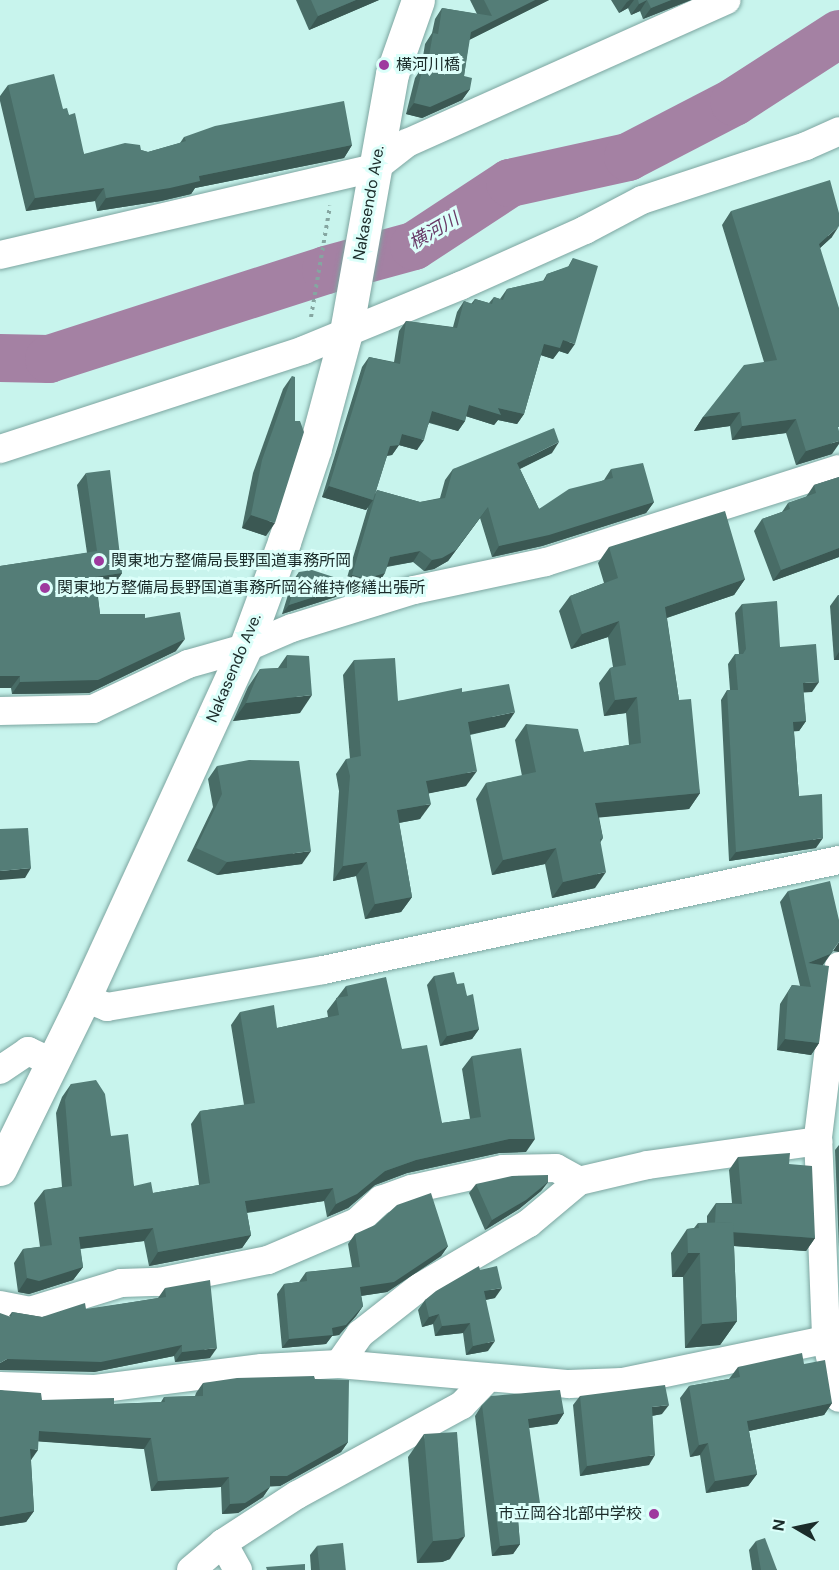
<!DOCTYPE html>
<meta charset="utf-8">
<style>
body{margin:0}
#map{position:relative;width:839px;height:1570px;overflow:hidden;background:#c8f4ed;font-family:"DM Sans","Noto Sans JP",sans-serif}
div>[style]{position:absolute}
.river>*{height:48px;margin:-24px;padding:0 24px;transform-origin:24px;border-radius:24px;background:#a481a3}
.path>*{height:4px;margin-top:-2px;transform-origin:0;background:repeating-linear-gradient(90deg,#85a6a1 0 3px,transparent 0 7.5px)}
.roads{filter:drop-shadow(0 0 2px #7ca5a0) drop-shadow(0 0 2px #7ca5a0)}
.street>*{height:28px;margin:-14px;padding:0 14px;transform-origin:14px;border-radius:14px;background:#fff}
.highway>*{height:33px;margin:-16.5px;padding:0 16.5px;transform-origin:16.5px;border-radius:16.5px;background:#fff}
.wall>*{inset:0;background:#486c66}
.shaded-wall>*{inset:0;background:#3b5853}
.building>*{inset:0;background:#547d77;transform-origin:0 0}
.dots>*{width:16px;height:16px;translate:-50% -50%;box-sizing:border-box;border:3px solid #dcfffa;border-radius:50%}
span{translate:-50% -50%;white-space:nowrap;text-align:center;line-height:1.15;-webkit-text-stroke:6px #dcfffa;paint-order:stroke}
.poi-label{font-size:16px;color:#1b2c2a}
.left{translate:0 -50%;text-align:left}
.right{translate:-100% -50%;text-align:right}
.street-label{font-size:16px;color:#1b2c2a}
.water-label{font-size:18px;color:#683967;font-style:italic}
.north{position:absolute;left:767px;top:1498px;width:60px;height:60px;-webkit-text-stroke:4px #dcfffa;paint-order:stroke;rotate:279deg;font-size:16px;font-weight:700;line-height:24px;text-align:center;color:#1b2c2a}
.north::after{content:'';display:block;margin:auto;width:21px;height:27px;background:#1b2c2a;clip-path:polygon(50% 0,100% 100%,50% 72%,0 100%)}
</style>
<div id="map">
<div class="river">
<div style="left:0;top:358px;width:49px;rotate:1.2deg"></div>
<div style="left:49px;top:359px;width:291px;rotate:-17.8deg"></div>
<div style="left:326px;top:270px;width:91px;rotate:-15.3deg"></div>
<div style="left:414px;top:246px;width:115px;rotate:-33.3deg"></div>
<div style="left:510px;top:183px;width:121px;rotate:-12.4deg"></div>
<div style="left:628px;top:157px;width:119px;rotate:-27.4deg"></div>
<div style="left:734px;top:102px;width:125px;rotate:-32.9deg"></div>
</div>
<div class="path">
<div style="left:311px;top:317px;width:113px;rotate:-80.3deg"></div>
</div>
<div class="roads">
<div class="street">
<div style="left:0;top:255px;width:385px;rotate:-13.1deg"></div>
<div style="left:375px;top:168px;width:41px;rotate:-38deg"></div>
<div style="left:407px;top:143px;width:350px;rotate:-24.1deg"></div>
<div style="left:0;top:449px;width:320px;rotate:-18deg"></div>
<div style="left:304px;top:350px;width:169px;rotate:-22.3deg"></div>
<div style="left:460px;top:286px;width:137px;rotate:-24.1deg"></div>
<div style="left:585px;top:230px;width:64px;rotate:-27.8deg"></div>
<div style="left:642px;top:200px;width:173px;rotate:-18.2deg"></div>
<div style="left:806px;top:146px;width:36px;rotate:-24deg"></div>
<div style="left:0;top:711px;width:93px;rotate:-1.2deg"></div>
<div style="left:93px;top:709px;width:105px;rotate:-25.3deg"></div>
<div style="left:188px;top:664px;width:59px;rotate:-15.7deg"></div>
<div style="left:245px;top:648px;width:51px;rotate:-23.1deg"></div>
<div style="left:292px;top:628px;width:128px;rotate:-17.3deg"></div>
<div style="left:414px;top:590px;width:135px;rotate:-12deg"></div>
<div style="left:546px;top:562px;width:307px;rotate:-17.6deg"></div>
<div style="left:839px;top:966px;width:171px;rotate:97deg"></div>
<div style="left:818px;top:1136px;width:202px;rotate:87.7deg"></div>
<div style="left:826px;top:1338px;width:61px;rotate:77.8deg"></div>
<div style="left:84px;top:998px;width:25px;rotate:21deg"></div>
<div style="left:107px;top:1007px;width:219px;rotate:-9.7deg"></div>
<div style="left:323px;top:970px;width:528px;rotate:-12.03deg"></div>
<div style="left:0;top:1070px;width:34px;rotate:-34deg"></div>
<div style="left:28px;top:1051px;width:26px;rotate:25deg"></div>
<div style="left:0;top:1305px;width:31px;rotate:11deg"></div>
<div style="left:30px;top:1311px;width:95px;rotate:-17.1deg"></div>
<div style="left:121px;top:1283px;width:38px;rotate:-2deg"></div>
<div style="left:159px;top:1282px;width:111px;rotate:-11.4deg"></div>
<div style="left:268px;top:1260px;width:97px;rotate:-23.1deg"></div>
<div style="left:357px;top:1222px;width:33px;rotate:-43deg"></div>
<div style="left:381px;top:1200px;width:33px;rotate:-20deg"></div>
<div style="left:412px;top:1189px;width:93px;rotate:-12.4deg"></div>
<div style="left:503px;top:1169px;width:53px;rotate:-1.1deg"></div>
<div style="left:556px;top:1168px;width:26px;rotate:29deg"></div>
<div style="left:339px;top:1364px;width:37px;rotate:-55deg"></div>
<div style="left:360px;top:1334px;width:76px;rotate:-38.1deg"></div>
<div style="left:420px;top:1287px;width:126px;rotate:-30.4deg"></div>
<div style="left:529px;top:1223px;width:65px;rotate:-40deg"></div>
<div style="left:579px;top:1181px;width:71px;rotate:-13.1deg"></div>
<div style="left:648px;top:1165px;width:172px;rotate:-8deg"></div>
<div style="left:0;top:1386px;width:95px;rotate:1.8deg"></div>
<div style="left:95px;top:1389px;width:168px;rotate:-7.2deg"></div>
<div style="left:262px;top:1368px;width:77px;rotate:-3deg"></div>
<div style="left:339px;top:1364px;width:231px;rotate:5deg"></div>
<div style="left:569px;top:1384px;width:53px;rotate:-2.2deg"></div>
<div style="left:622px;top:1382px;width:222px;rotate:-11.7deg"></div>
<div style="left:223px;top:1543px;width:31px;rotate:61deg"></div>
<div style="left:191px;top:1570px;width:42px;rotate:-40.2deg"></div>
<div style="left:223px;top:1543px;width:88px;rotate:-33deg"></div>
<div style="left:297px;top:1495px;width:188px;rotate:-28.6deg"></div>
<div style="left:462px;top:1405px;width:37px;rotate:-46deg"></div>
</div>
<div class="highway">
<div style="left:0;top:1169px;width:191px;rotate:-63.8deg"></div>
<div style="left:84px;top:998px;width:385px;rotate:-65.3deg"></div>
<div style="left:245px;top:648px;width:113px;rotate:-69.8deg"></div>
<div style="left:284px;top:542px;width:99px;rotate:-71.7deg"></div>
<div style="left:315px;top:448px;width:120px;rotate:-75deg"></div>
<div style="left:346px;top:332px;width:262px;rotate:-79.9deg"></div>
<div style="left:392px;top:74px;width:78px;rotate:-70.6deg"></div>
</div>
</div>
<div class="wall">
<div style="clip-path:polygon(296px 0,379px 0,309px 30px)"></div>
<div style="clip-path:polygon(470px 0,549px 0,469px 40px,464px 76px,470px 89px,462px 100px,422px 118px,406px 114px,415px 78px,421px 69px,425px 44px,432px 33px,435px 19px,442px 8px,477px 14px)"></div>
<div style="clip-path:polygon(611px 0,691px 0,643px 19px,640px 11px,631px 15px,628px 8px,619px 13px)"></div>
<div style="clip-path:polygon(8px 85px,63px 109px,69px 115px,84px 154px,141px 150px,148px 152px,180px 143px,184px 137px,352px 145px,344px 158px,195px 188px,191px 194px,161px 201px,97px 211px,95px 201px,26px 211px,0 101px,0 96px)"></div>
<div style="clip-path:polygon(731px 211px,832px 237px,820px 248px,832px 454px,796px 465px,786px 433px,732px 440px,730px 426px,694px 431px,703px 417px,764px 362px,722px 225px)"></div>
<div style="clip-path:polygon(573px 258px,568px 354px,559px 351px,553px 359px,541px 355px,524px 414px,517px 424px,498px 420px,494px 425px,466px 416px,465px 421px,458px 431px,429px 423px,417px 450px,399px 445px,392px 455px,387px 456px,375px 494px,377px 490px,420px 502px,440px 498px,445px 480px,453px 469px,552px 453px,520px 469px,539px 509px,604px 480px,611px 469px,654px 502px,646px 513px,542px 546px,492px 557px,480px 518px,448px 561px,434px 569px,424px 571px,413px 562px,387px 567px,378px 584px,358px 590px,352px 588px,348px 593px,282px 614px,292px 582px,299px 572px,346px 581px,368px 507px,366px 510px,322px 497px,362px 367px,369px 357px,394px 362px,399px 331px,406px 321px,453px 327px,457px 312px,464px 301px,471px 304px,475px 299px,489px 303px,494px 297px,500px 299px,507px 289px,543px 281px,547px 274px,568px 267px)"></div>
<div style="clip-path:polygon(292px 376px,266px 536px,242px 528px,253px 473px,283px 389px)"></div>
<div style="clip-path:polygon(86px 473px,122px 573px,114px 585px,97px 588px,100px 614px,145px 618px,176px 651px,89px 693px,12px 694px,11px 688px,0 688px,0 566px,87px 553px,77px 485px)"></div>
<div style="clip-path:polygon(839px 477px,839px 557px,773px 581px,754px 531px,762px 519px,782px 512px,788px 503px,806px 497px,814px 485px)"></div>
<div style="clip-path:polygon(609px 547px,745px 579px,734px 595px,667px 618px,679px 700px,700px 793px,689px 809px,599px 817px,603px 838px,600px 843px,595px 888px,552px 898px,545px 864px,492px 875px,476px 799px,486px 783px,522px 776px,515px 740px,526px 724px,584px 752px,629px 745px,626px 713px,604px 716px,599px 683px,610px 668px,613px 667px,608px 637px,571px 649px,559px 611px,570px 596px,604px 583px,598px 563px)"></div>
<div style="clip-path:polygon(838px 595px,839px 595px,839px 660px,834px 660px,830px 606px)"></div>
<div style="clip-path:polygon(742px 604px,780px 647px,812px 692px,803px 692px,806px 721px,799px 731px,794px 731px,799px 796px,816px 848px,729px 861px,721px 700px,727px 690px,730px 690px,728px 664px,735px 654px,739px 654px,735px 613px)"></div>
<div style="clip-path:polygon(287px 655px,300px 713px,233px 721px,248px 687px,260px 669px,278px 668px)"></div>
<div style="clip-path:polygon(354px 660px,398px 701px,462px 692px,505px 727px,470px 735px,466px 786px,429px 793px,420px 819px,399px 823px,412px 897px,401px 912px,365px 919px,356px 876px,333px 881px,339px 791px,336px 774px,346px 759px,350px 759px,343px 675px)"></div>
<div style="clip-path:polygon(217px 766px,302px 864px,217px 875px,187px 861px,213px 807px,208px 779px)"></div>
<div style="clip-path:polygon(788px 891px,833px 951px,823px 965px,819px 1043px,811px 1055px,777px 1050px,780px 1004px,792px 985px,800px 986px,780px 902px)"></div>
<div style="clip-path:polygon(434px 976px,457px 984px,467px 996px,479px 1029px,472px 1039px,440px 1046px,427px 985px)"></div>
<div style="clip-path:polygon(346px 986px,402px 1049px,442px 1123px,470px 1119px,462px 1069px,472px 1056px,526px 1152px,499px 1153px,407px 1173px,375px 1185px,348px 1208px,327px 1217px,324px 1201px,247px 1213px,251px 1235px,242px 1248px,149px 1266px,144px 1241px,80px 1249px,83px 1267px,73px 1280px,29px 1294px,18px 1292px,14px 1263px,23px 1249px,40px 1247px,34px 1203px,44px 1190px,62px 1187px,56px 1113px,62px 1097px,71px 1084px,111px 1136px,134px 1186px,153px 1193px,199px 1185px,191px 1124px,200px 1111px,244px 1105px,231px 1025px,240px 1012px,277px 1028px,328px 1017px,327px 1011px)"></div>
<div style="clip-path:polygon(839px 1145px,839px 1249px,835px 1150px)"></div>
<div style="clip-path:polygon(738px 1157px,789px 1164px,815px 1238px,806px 1251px,734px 1246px,737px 1321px,720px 1345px,685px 1348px,683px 1277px,672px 1277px,671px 1253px,687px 1229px,694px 1228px,698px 1223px,707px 1223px,707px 1216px,716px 1203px,732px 1203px,729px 1170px)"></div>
<div style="clip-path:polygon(548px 1182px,541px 1191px,519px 1209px,485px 1230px,469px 1193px,476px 1184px)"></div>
<div style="clip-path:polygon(355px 1234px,448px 1246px,441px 1256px,387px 1292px,361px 1296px,363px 1306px,356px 1316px,339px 1335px,332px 1336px,326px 1344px,282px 1348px,277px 1294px,284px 1284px,299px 1282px,306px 1272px,352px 1267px,348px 1244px)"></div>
<div style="clip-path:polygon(480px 1270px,495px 1298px,486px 1300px,488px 1351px,466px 1355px,463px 1333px,435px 1336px,433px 1324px,422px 1327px,418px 1310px,425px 1300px)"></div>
<div style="clip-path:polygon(165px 1288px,210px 1358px,175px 1362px,174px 1356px,94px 1372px,9px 1316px,12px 1312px,42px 1317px,158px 1298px)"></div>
<div style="clip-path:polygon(804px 1364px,832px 1403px,824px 1415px,749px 1431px,757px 1474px,748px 1486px,706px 1493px,700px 1455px,690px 1457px,680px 1398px,689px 1386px,729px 1379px,738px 1367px)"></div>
<div style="clip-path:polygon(315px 1379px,348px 1442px,341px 1452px,280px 1486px,270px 1486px,263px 1497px,238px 1513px,222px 1514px,221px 1487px,151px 1491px,144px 1449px,38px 1441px,31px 1460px,34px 1511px,26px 1522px,0 1526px,0 1390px,42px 1400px,114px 1404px,161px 1402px,164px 1397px,195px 1396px,196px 1393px,203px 1383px)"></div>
<div style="clip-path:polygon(580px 1396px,662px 1414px,652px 1416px,649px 1465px,580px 1476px,573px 1405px)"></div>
<div style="clip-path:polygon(482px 1405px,564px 1413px,557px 1424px,529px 1428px,533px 1514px,518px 1518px,520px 1544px,513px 1554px,492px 1556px,475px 1416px)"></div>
<div style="clip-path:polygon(424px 1434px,450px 1559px,442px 1562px,417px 1563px,408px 1457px)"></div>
<div style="clip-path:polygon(756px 1541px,777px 1570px,752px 1570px,749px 1550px)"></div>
<div style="clip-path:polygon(317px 1546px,346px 1570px,311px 1570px,310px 1555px)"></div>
</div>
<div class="shaded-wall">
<div style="clip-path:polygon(356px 0,379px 0,309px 30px,318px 16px)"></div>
<div style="clip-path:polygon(535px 0,549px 0,463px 43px,471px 32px)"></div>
<div style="clip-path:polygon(630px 0,634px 0,628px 8px,619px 13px,627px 2px)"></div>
<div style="clip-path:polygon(647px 0,640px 11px,631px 15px,639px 4px)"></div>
<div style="clip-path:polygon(671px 0,691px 0,643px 19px,651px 8px)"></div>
<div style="clip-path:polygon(470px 89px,462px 100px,422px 118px,406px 114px,414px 103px)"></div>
<div style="clip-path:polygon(352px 145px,344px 158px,195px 188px,191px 194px,161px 201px,97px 211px,106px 198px,199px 176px)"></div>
<div style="clip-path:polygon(104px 188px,95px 201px,26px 211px,35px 198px)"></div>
<div style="clip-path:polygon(839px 226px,832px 237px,809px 258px,819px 244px)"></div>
<div style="clip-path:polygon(563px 340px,575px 344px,568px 354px,559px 351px,553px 359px,537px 354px,544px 344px)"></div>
<div style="clip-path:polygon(469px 405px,498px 408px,524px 414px,517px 424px,498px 420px,494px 425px,462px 415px)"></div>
<div style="clip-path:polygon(432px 411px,465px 421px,458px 431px,425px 421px)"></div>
<div style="clip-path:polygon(740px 412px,730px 426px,694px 431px,703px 417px)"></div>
<div style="clip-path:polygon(796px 419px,786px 433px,732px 440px,742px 426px)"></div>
<div style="clip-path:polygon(402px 434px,424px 440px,417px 450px,395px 444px)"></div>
<div style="clip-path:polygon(839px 441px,839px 444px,832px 454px,796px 465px,806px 451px)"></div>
<div style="clip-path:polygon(559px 442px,552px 453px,509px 474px,517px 463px)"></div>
<div style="clip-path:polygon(399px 445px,392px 455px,383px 456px,390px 446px)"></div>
<div style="clip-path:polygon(329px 486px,373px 500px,366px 510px,322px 497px)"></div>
<div style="clip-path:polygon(654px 502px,646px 513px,542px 546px,492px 557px,499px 546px)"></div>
<div style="clip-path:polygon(488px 507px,448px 561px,434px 569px,424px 571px,432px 560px)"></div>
<div style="clip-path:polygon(251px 515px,275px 523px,266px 536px,242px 528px)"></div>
<div style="clip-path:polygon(839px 548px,839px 557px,773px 581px,781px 570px)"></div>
<div style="clip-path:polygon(420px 551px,413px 562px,383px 567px,390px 557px)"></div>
<div style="clip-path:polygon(122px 573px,114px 585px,87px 589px,95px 577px)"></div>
<div style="clip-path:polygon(385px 573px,378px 584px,358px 590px,352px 588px,348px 593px,282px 614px,289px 605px,345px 586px,352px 575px)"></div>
<div style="clip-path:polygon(745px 579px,734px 595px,654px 622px,665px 607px)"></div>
<div style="clip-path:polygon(619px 621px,608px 637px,571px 649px,582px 634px)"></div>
<div style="clip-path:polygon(185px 639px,176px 651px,89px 693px,12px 694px,20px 682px)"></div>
<div style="clip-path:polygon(839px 652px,839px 660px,834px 660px)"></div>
<div style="clip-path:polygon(0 676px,20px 676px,11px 688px,0 688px)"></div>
<div style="clip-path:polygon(819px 682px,812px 692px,796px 693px,803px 683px)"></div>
<div style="clip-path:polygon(312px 695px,300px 713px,233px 721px,246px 703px)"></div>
<div style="clip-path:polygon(637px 697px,626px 713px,604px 716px,615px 700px)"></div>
<div style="clip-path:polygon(515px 712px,505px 727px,457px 737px,468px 722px)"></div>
<div style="clip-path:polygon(806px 721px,799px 731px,787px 732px,793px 722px)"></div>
<div style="clip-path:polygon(477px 771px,466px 786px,416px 796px,426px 781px)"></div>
<div style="clip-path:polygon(700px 793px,689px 809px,584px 819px,595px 803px)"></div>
<div style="clip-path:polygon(431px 804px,420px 819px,387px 825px,397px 810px)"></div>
<div style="clip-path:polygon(823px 838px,816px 848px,729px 861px,736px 852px)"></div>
<div style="clip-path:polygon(556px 848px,545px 864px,492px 875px,503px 860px)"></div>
<div style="clip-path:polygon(311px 851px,302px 864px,217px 875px,227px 862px)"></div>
<div style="clip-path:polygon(367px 862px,356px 876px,333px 881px,343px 866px)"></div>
<div style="clip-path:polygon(31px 868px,25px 878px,0 880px,0 871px)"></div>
<div style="clip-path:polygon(606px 872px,595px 888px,552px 898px,563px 882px)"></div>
<div style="clip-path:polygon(412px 897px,401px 912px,365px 919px,375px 904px)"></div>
<div style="clip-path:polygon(839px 942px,839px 952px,833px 951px)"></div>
<div style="clip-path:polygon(830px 954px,822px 966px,808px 963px)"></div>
<div style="clip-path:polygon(479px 1029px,472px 1039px,440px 1046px,447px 1036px)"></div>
<div style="clip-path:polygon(785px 1039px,819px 1043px,811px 1055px,777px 1050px)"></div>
<div style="clip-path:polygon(509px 1139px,535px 1139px,526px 1152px,499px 1153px,407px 1173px,375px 1185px,348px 1208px,327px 1217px,336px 1204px,385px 1171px,416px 1160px)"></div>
<div style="clip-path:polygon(548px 1182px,541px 1191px,519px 1209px,485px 1230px,492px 1220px)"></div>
<div style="clip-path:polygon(333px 1188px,324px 1201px,236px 1214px,245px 1201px)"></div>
<div style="clip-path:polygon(153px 1228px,144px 1241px,69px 1250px,79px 1237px)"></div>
<div style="clip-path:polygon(714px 1231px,815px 1238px,806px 1251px,705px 1244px)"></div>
<div style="clip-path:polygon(251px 1235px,242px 1248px,149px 1266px,158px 1252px)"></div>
<div style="clip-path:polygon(448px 1246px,441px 1256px,387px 1292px,353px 1297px,360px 1287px)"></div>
<div style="clip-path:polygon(688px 1253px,700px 1253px,683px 1277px,672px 1277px)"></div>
<div style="clip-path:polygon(83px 1267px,73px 1280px,29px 1294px,18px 1292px,27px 1278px)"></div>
<div style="clip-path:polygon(502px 1288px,495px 1298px,478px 1301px,484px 1291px)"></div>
<div style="clip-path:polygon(363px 1306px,356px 1316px,339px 1335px,332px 1336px,326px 1344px,282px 1348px,289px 1339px,332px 1328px)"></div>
<div style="clip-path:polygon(439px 1314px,433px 1324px,422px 1327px,429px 1317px)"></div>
<div style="clip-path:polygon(737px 1321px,720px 1345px,685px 1348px,702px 1324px)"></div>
<div style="clip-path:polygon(470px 1323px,463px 1333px,435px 1336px,442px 1326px)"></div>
<div style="clip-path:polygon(495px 1341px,488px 1351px,466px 1355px,473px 1346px)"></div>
<div style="clip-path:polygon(182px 1345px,174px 1356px,94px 1372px,0 1370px,0 1363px,7px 1359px)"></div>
<div style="clip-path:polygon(217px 1348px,210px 1358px,175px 1362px,182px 1352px)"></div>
<div style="clip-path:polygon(832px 1403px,824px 1415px,739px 1433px,747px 1421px)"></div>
<div style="clip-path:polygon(669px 1405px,662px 1414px,645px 1417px,652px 1407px)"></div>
<div style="clip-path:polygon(564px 1413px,557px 1424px,521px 1429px,528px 1419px)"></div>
<div style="clip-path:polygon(39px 1431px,151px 1438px,144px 1449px,32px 1441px)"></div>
<div style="clip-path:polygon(348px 1442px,341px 1452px,280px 1486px,263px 1487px,270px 1476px)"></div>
<div style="clip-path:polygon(708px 1443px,700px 1455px,690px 1457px,699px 1445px)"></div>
<div style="clip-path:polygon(30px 1449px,38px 1450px,31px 1460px)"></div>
<div style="clip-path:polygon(655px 1455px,649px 1465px,580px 1476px,587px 1466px)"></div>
<div style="clip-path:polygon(757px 1474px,748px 1486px,706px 1493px,715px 1481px)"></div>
<div style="clip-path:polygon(229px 1477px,221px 1487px,151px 1491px,158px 1481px)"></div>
<div style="clip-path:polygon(270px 1487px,263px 1497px,238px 1513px,222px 1514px,230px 1504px)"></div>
<div style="clip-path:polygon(540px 1503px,533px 1514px,510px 1521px,517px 1510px)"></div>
<div style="clip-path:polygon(34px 1511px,26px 1522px,0 1526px,0 1517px)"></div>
<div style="clip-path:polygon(465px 1536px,450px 1559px,442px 1562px,417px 1563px,433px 1541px)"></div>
<div style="clip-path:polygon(520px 1544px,513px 1554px,492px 1556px,500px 1546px)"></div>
</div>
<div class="building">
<div style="clip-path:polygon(311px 0,356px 0,318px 16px)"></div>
<div style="clip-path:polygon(484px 0,535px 0,471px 32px,464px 76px,472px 78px,470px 89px,430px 107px,414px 103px,423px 67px,427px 68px,433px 33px,438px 34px,442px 8px,492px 16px)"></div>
<div style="clip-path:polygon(638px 0,671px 0,651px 8px,647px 0,639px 4px)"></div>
<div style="clip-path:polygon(54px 74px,63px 109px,67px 108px,69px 115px,75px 113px,84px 154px,125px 143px,140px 145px,141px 150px,148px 152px,186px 141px,184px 137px,215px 126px,344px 101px,352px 145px,199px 176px,200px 181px,170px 188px,106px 198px,104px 188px,35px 198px,8px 85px)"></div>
<div style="clip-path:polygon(830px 180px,839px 213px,839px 226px,819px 244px,839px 308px,839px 427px,838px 427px,839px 431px,839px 441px,806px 451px,796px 419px,742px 426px,740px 412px,703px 417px,744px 365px,777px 360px,731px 211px)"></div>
<div style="clip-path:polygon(573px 258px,598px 266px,575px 344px,563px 340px,560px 348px,544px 344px,524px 414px,498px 408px,501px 415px,469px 405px,465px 421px,432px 411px,424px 440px,402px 434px,399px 445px,390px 446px,373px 500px,329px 486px,369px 357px,400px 364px,406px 321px,457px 328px,464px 301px,473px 304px,475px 299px,492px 304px,494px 297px,503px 300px,507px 289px,545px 280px,547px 274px,569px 266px)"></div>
<div style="clip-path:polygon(292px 376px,295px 377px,295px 421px,300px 421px,304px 432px,275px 523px,251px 515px,262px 460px)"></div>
<div style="clip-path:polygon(554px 428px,559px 442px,517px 463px,539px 509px,569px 489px,613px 478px,611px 469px,643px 463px,654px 502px,549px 535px,499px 546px,488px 507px,456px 550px,442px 558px,432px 560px,420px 551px,390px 557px,385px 573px,366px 579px,352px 575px,377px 490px,420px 502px,445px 498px,453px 469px)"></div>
<div style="clip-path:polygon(110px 470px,122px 573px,95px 577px,100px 614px,145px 614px,145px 618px,180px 612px,185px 639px,98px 680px,20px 682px,20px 676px,0 676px,0 566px,97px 551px,86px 473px)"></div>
<div style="clip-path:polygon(839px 477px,839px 548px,781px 570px,762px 519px,790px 509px,788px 503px,816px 493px,814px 485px)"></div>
<div style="clip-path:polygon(725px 511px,745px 579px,665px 607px,679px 700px,691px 699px,700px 793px,595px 803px,603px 838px,600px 839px,606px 872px,563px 882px,556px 848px,503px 860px,486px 783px,536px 772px,526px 724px,578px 729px,584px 752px,641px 743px,637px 697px,615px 700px,610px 668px,626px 665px,619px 621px,582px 634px,570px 596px,618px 578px,609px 547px)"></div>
<div style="clip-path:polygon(312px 570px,355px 584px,289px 605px,299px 572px)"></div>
<div style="clip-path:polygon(838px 595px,839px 595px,839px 614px)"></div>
<div style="clip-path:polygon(777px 601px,780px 647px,816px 644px,819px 682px,803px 683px,806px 721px,793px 722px,799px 796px,822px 794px,823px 838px,736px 852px,727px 690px,738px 690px,735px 654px,743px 654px,746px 649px,742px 604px)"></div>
<div style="clip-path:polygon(287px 655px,309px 656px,312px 695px,246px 703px,260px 669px,287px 668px)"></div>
<div style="clip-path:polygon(395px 658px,398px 701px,462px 688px,462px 692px,509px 684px,515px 712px,468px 722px,477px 771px,426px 781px,431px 804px,397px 810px,412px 897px,375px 904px,367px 862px,343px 866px,350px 776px,346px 759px,361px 756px,354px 660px)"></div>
<div style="clip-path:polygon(249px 760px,299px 761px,311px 851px,227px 862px,196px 848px,222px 794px,217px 766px)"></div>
<div style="clip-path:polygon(28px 828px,31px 868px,0 871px,0 829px)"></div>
<div style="clip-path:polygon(830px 881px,839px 920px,839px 942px,830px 954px,808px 963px,829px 966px,819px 1043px,785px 1039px,788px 992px,792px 985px,811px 987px,788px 891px)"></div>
<div style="clip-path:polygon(454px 972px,457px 984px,464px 983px,467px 996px,473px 994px,479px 1029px,447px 1036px,434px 976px)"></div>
<div style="clip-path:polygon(386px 977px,402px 1049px,427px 1045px,442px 1123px,481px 1117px,472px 1056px,521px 1048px,535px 1139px,509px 1139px,416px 1160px,385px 1171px,357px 1194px,336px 1204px,333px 1188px,245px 1201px,251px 1235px,158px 1252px,153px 1228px,79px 1237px,83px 1267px,39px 1281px,27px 1278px,23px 1249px,52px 1245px,44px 1190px,72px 1186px,65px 1100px,71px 1084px,96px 1080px,105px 1094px,111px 1136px,128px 1134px,134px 1186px,151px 1182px,153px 1193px,210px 1183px,200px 1111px,255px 1103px,240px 1012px,274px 1005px,277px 1028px,339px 1015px,336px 998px,348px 996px,346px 986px)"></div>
<div style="clip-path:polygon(790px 1153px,789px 1164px,812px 1166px,815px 1238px,733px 1232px,733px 1222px,715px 1223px,716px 1203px,742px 1204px,738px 1157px)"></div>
<div style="clip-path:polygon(548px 1175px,548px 1182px,526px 1200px,492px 1220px,476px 1184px,512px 1176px)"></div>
<div style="clip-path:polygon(431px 1193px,448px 1246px,394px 1282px,360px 1287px,363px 1306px,346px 1325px,332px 1328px,333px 1335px,289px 1339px,284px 1284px,307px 1281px,306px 1272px,360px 1267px,355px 1234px,375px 1225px,397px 1205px)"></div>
<div style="clip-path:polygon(733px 1222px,737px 1321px,702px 1324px,700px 1253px,688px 1253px,687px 1229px,699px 1228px,698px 1223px)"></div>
<div style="clip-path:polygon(479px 1266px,480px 1270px,497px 1266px,502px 1288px,484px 1291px,495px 1341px,473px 1346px,470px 1323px,442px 1326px,439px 1314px,429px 1317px,425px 1300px,436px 1291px)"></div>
<div style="clip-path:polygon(210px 1280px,217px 1348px,182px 1352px,182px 1345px,101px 1362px,7px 1359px,0 1363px,0 1313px,11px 1317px,12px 1312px,42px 1317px,85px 1303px,86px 1309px,166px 1297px,165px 1288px)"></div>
<div style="clip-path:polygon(802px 1353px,804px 1364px,825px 1360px,832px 1403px,747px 1421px,757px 1474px,715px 1481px,708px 1443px,699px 1445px,689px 1386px,740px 1377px,738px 1367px)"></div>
<div style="clip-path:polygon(314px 1376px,315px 1379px,349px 1380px,348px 1442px,287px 1476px,270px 1476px,270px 1487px,245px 1503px,230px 1504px,229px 1477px,158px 1481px,151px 1438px,39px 1431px,38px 1450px,30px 1449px,34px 1511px,0 1517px,0 1390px,41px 1393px,42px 1400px,114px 1398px,114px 1404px,165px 1402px,164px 1397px,203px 1396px,203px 1383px,237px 1378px)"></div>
<div style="clip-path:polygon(665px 1385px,669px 1405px,652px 1407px,655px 1455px,587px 1466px,580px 1396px)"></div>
<div style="clip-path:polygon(560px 1390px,564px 1413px,528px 1419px,540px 1503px,517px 1510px,520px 1544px,500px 1546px,482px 1405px,491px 1396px)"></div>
<div style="clip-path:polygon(457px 1432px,465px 1536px,458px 1539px,433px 1541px,424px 1434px)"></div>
<div style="clip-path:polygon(765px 1538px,777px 1570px,761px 1570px,756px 1541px)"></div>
<div style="left:343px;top:1543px;width:27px;height:26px;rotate:84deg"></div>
<div style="clip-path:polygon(305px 1564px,305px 1570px,267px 1570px,266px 1567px)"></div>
</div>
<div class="dots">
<div style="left:384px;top:65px;background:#9e399e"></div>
<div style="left:99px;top:561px;background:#9e399e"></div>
<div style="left:45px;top:588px;background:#9e399e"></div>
<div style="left:654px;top:1514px;background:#9e399e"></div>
</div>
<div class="poi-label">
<span class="left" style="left:396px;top:65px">横河川橋</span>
<span class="left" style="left:111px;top:561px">関東地方整備局長野国道事務所岡</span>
<span class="left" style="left:57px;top:588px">関東地方整備局長野国道事務所岡谷維持修繕出張所</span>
<span class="right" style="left:642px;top:1514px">市立岡谷北部中学校</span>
</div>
<div class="street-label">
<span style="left:369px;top:203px;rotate:-80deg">Nakasendo Ave.</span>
<span style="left:234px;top:668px;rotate:-67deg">Nakasendo Ave.</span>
</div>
<div class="water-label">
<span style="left:434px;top:231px;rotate:-30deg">横河川</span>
</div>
<div class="north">N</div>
</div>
